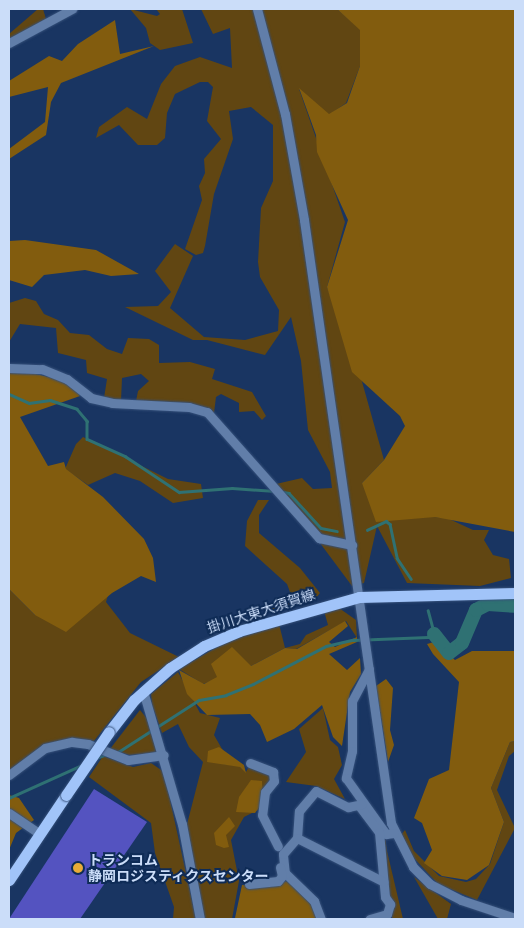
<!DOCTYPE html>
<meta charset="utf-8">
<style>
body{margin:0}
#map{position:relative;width:524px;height:928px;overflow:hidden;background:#193562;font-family:Arial,"Noto Sans JP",sans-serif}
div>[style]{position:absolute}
.green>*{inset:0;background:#614612}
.forest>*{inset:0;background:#825c0e}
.stream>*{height:2.5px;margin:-1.25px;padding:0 1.25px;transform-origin:1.25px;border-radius:1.25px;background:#2f7173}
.river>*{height:14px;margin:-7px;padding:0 7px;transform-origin:7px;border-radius:7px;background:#2f7173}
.building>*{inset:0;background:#5453c0}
.roads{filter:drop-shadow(0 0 1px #35507a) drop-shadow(0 0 1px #35507a)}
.minor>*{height:9px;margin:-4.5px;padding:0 4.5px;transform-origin:4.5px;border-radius:4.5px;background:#617ea9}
.major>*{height:11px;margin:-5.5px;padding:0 5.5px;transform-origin:5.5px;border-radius:5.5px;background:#a1c4f9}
.bridges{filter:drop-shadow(0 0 1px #35507a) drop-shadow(0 0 1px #35507a)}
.major-bridge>*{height:11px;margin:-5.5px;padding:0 5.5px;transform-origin:5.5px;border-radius:5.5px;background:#a1c4f9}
.dots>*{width:14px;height:14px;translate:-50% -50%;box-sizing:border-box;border:2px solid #0e2b56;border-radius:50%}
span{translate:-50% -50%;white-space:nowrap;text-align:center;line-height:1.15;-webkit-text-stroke:4px #0e2b56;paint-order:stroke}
.street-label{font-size:14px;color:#cbddf9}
.poi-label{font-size:14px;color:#cbddf9;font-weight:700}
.left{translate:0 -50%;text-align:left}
.frame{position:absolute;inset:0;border:10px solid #cbddf9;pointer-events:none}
</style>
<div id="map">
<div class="green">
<div style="clip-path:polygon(38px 9px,43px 9px,46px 19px,9px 40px,9px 34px)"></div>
<div style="clip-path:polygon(130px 9px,157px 16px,160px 14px,156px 9px,182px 9px,193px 43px,160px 50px,150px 43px,146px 28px)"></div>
<div style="clip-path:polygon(201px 9px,337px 9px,360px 29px,360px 66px,346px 103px,329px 115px,299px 89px,345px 222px,327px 287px,361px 378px,384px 460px,362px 483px,435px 517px,447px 518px,473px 530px,489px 530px,484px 540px,493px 555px,509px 559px,511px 578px,480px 586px,407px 583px,377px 526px,364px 583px,352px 586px,276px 484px,302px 478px,313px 489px,332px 488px,330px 472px,308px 430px,301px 361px,291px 317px,265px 355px,207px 340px,193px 340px,125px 307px,158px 306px,171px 292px,155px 271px,175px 244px,193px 256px,170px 308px,204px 337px,245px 340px,278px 331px,279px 310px,260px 277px,258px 262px,261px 208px,273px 181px,273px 125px,251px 107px,229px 111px,233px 139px,214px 194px,205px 246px,203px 253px,196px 255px,185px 249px,202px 200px,199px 186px,205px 173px,204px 159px,221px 139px,207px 121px,213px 87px,208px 82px,200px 82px,175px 94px,167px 113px,165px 138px,157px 145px,138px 145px,119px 125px,96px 138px,99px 127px,127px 107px,147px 119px,161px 84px,175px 66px,200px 57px,232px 68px,230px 28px,213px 34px)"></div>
<div style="clip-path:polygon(25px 298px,36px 301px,44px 314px,58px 320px,70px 333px,89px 335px,107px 349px,122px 354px,128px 338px,149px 339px,159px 345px,159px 363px,190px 362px,215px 369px,212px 379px,252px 392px,266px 416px,262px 420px,254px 411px,239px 412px,239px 403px,221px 394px,216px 397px,214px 413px,189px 405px,136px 401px,138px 391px,149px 381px,141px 374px,122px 378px,121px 401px,104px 398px,107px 379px,87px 373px,86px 360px,58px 353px,56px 328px,20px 324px,9px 342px,9px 303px)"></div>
<div style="clip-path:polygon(83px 437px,168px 479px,201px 484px,203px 498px,173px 503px,140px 481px,115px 473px,88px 485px,65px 469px,76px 444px)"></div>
<div style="clip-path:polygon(258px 500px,269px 500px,259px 515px,259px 533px,300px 568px,320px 593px,315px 599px,270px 610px,290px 592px,287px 584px,245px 546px,247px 521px)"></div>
<div style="clip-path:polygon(9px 589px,35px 615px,109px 592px,106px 602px,130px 633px,179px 657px,141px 682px,94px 741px,45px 748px,9px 773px,9px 628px,24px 628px,9px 628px)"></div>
<div style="clip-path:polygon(339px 608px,356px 620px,357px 638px,346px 621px,296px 649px,285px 648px,300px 644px,306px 635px,328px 625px,324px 611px)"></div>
<div style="clip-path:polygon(279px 624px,285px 648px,251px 666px,203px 684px,179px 669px,226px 642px)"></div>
<div style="clip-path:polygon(178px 672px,200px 713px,220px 718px,214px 735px,229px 761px,223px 764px,239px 766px,246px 772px,250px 765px,273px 772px,262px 808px,244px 817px,231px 840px,239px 881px,232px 919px,201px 919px,184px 836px,203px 762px,189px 747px,178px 724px,162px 733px,152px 705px,151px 694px)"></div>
<div style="clip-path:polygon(323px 708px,330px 740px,338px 747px,342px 765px,334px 779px,345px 799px,316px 786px,286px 782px,306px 752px,299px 729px)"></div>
<div style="clip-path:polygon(140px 710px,153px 726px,158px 753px,129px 755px,110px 749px)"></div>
<div style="clip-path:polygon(515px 741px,515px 751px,509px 756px,497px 790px,515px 828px,477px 900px,438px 884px,412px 856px,401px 835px,405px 830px,414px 851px,439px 876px,466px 882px,476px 879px,490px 864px,504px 822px,491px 788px,510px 742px)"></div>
<div style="clip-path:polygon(103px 756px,133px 767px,151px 763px,164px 772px,196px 919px,173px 919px,174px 907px,155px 853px,151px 823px,89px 777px)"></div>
<div style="clip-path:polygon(384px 829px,387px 851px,403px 919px,393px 919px,390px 914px)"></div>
<div style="clip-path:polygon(414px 877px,451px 904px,447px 919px,438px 919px)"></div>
</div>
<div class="forest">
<div style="clip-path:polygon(337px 9px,515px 9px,515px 532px,435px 517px,376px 522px,362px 483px,384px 460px,405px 426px,400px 416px,352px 372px,327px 287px,348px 220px,317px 152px,316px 135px,299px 88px,329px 114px,347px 103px,360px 66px,360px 30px)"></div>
<div style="clip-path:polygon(115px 20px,120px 54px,154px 46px,61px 83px,51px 102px,46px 135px,9px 159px,9px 149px,45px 122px,48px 87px,9px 97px,9px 81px,49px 56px,62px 61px,78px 44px)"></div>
<div style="clip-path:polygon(25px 240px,96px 250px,139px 274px,111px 276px,85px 270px,44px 275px,32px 287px,9px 280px,9px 241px)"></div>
<div style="clip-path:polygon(9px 368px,71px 382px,80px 396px,20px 417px,48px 466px,64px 462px,66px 469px,103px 497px,144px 539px,153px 558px,156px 582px,141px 576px,112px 593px,66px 632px,35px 615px,9px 589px)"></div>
<div style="clip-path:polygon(345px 621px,348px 626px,329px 642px,335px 647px,357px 637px,357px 642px,329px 654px,347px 670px,360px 658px,361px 674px,350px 692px,342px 746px,333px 737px,322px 705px,294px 729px,267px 742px,260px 725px,250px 714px,207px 715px,187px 694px,179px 670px,204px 684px,217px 677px,211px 664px,232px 647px,251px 666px,285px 648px,297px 649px)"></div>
<div style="clip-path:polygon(434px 642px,455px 660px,472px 651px,515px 651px,515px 741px,510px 742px,491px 788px,504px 822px,489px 865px,467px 880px,442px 876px,424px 863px,432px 850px,422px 823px,414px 818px,429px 779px,449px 770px,459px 682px,433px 654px,427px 644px)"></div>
<div style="clip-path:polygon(386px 679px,393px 688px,390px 730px,394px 745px,388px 762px,376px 686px)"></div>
<div style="clip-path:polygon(219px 747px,244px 765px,246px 773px,240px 767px,207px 762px,208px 751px)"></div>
<div style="clip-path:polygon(251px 780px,262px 781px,263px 802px,255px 813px,236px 812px,239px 797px)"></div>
<div style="clip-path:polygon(9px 795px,19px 798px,34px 820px,16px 833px,9px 850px)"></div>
<div style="clip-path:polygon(229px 817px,235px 826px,226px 835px,229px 847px,224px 848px,216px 845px,214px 833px)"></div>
<div style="clip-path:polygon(286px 881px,297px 887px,318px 911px,319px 919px,235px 918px,242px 885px,271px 886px)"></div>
</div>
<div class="stream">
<div style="left:9px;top:394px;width:22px;rotate:24deg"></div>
<div style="left:29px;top:403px;width:21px;rotate:-8deg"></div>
<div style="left:50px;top:400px;width:28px;rotate:18deg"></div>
<div style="left:77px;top:409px;width:16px;rotate:50deg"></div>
<div style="left:87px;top:421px;width:18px;rotate:90deg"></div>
<div style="left:87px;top:439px;width:42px;rotate:24.1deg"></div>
<div style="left:125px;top:456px;width:65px;rotate:33.7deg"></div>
<div style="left:179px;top:492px;width:53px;rotate:-4.3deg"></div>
<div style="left:232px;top:488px;width:43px;rotate:4deg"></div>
<div style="left:283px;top:492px;width:6px;rotate:9deg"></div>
<div style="left:289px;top:493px;width:47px;rotate:47.6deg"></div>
<div style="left:321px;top:528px;width:16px;rotate:11deg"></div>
<div style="left:367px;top:530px;width:21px;rotate:-25deg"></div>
<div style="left:386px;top:521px;width:5px;rotate:37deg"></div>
<div style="left:390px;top:524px;width:35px;rotate:78deg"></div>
<div style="left:397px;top:558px;width:25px;rotate:56deg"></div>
<div style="left:118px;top:752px;width:96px;rotate:-32.7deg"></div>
<div style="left:199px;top:700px;width:27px;rotate:-10deg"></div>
<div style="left:226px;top:695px;width:29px;rotate:-22deg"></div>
<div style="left:253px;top:684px;width:82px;rotate:-27.5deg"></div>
<div style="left:326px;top:646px;width:28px;rotate:-13deg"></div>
<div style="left:353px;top:640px;width:75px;rotate:-2.3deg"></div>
<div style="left:428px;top:637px;width:7px;rotate:-27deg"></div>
<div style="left:434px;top:634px;width:24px;rotate:-105deg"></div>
<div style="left:96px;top:758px;width:12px;rotate:-20deg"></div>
<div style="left:9px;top:798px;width:78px;rotate:-24.3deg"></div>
</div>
<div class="river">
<div style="left:434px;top:634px;width:24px;rotate:52deg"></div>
<div style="left:449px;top:653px;width:16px;rotate:-38deg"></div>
<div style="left:462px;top:643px;width:36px;rotate:-67deg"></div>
<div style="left:476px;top:610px;width:13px;rotate:-27deg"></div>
<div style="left:488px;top:604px;width:27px;rotate:4deg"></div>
</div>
<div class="building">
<div style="clip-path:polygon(94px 789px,147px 822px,80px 919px,9px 919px)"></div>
</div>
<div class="roads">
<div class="minor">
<div style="left:257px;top:9px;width:109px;rotate:75.1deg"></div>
<div style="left:285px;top:114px;width:108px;rotate:79.8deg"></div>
<div style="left:304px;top:220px;width:609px;rotate:81.79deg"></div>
<div style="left:391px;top:823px;width:49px;rotate:63.4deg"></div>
<div style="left:413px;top:867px;width:24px;rotate:45deg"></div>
<div style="left:430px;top:884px;width:35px;rotate:27deg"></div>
<div style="left:461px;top:900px;width:57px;rotate:18.4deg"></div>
<div style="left:9px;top:43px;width:72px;rotate:-28.4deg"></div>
<div style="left:9px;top:368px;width:33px;rotate:2deg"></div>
<div style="left:42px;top:369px;width:27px;rotate:22deg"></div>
<div style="left:67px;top:379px;width:31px;rotate:38deg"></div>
<div style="left:91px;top:398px;width:22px;rotate:13deg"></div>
<div style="left:112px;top:403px;width:77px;rotate:3deg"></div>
<div style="left:189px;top:407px;width:19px;rotate:16deg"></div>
<div style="left:207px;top:412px;width:169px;rotate:48.4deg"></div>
<div style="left:319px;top:538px;width:34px;rotate:12deg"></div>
<div style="left:369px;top:669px;width:36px;rotate:118deg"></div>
<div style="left:352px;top:701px;width:50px;rotate:90deg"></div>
<div style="left:352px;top:751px;width:28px;rotate:103deg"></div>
<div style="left:346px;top:778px;width:69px;rotate:54.5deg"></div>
<div style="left:386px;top:834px;width:8px;rotate:-7deg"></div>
<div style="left:143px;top:691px;width:139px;rotate:73.7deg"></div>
<div style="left:182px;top:824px;width:97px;rotate:79.3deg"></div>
<div style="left:250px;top:763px;width:25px;rotate:21deg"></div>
<div style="left:273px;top:772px;width:9px;rotate:84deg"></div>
<div style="left:274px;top:781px;width:14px;rotate:129deg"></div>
<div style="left:265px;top:792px;width:23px;rotate:97deg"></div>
<div style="left:262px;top:815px;width:35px;rotate:63deg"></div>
<div style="left:9px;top:775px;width:45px;rotate:-36.9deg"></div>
<div style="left:45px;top:748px;width:28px;rotate:-13deg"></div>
<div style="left:72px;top:742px;width:16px;rotate:7deg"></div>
<div style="left:88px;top:744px;width:43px;rotate:21.8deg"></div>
<div style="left:128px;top:760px;width:36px;rotate:-8deg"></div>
<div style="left:360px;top:807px;width:31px;rotate:53deg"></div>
<div style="left:379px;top:832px;width:65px;rotate:84.7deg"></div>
<div style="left:385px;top:897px;width:9px;rotate:54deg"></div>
<div style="left:390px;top:904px;width:10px;rotate:107deg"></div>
<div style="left:387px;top:914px;width:18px;rotate:164deg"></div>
<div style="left:9px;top:813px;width:37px;rotate:34deg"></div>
<div style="left:297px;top:838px;width:27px;rotate:-86deg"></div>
<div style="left:299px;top:811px;width:26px;rotate:-50deg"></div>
<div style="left:316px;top:791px;width:36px;rotate:27deg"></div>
<div style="left:348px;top:807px;width:14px;rotate:-12deg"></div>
<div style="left:282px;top:870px;width:45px;rotate:44.1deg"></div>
<div style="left:314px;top:901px;width:19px;rotate:69deg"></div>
<div style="left:285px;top:874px;width:20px;rotate:-96deg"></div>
<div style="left:283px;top:854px;width:21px;rotate:-49deg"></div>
<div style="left:297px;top:838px;width:97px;rotate:26.8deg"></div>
<div style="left:249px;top:884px;width:29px;rotate:-6deg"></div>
<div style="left:278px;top:881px;width:6px;rotate:-51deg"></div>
<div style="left:282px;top:876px;width:9px;rotate:-103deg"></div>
</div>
<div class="major">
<div style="left:109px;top:732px;width:41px;rotate:-52deg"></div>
<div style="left:134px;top:700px;width:48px;rotate:-41.6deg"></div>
<div style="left:170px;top:668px;width:40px;rotate:-32.9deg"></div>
<div style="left:204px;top:646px;width:38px;rotate:-23deg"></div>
<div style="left:239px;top:631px;width:125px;rotate:-15.8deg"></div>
<div style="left:359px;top:597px;width:156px;rotate:-1.5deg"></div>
<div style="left:9px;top:880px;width:102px;rotate:-56.2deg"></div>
</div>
</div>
<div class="bridges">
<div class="major-bridge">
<div style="left:66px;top:795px;width:76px;rotate:-55.7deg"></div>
</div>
</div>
<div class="dots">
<div style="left:78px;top:868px;background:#e8ab37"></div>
</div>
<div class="street-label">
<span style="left:261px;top:611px;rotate:-18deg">掛川大東大須賀線</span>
</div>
<div class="poi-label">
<span class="left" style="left:88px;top:868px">トランコム<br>静岡ロジスティクスセンター</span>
</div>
<div class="frame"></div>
</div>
